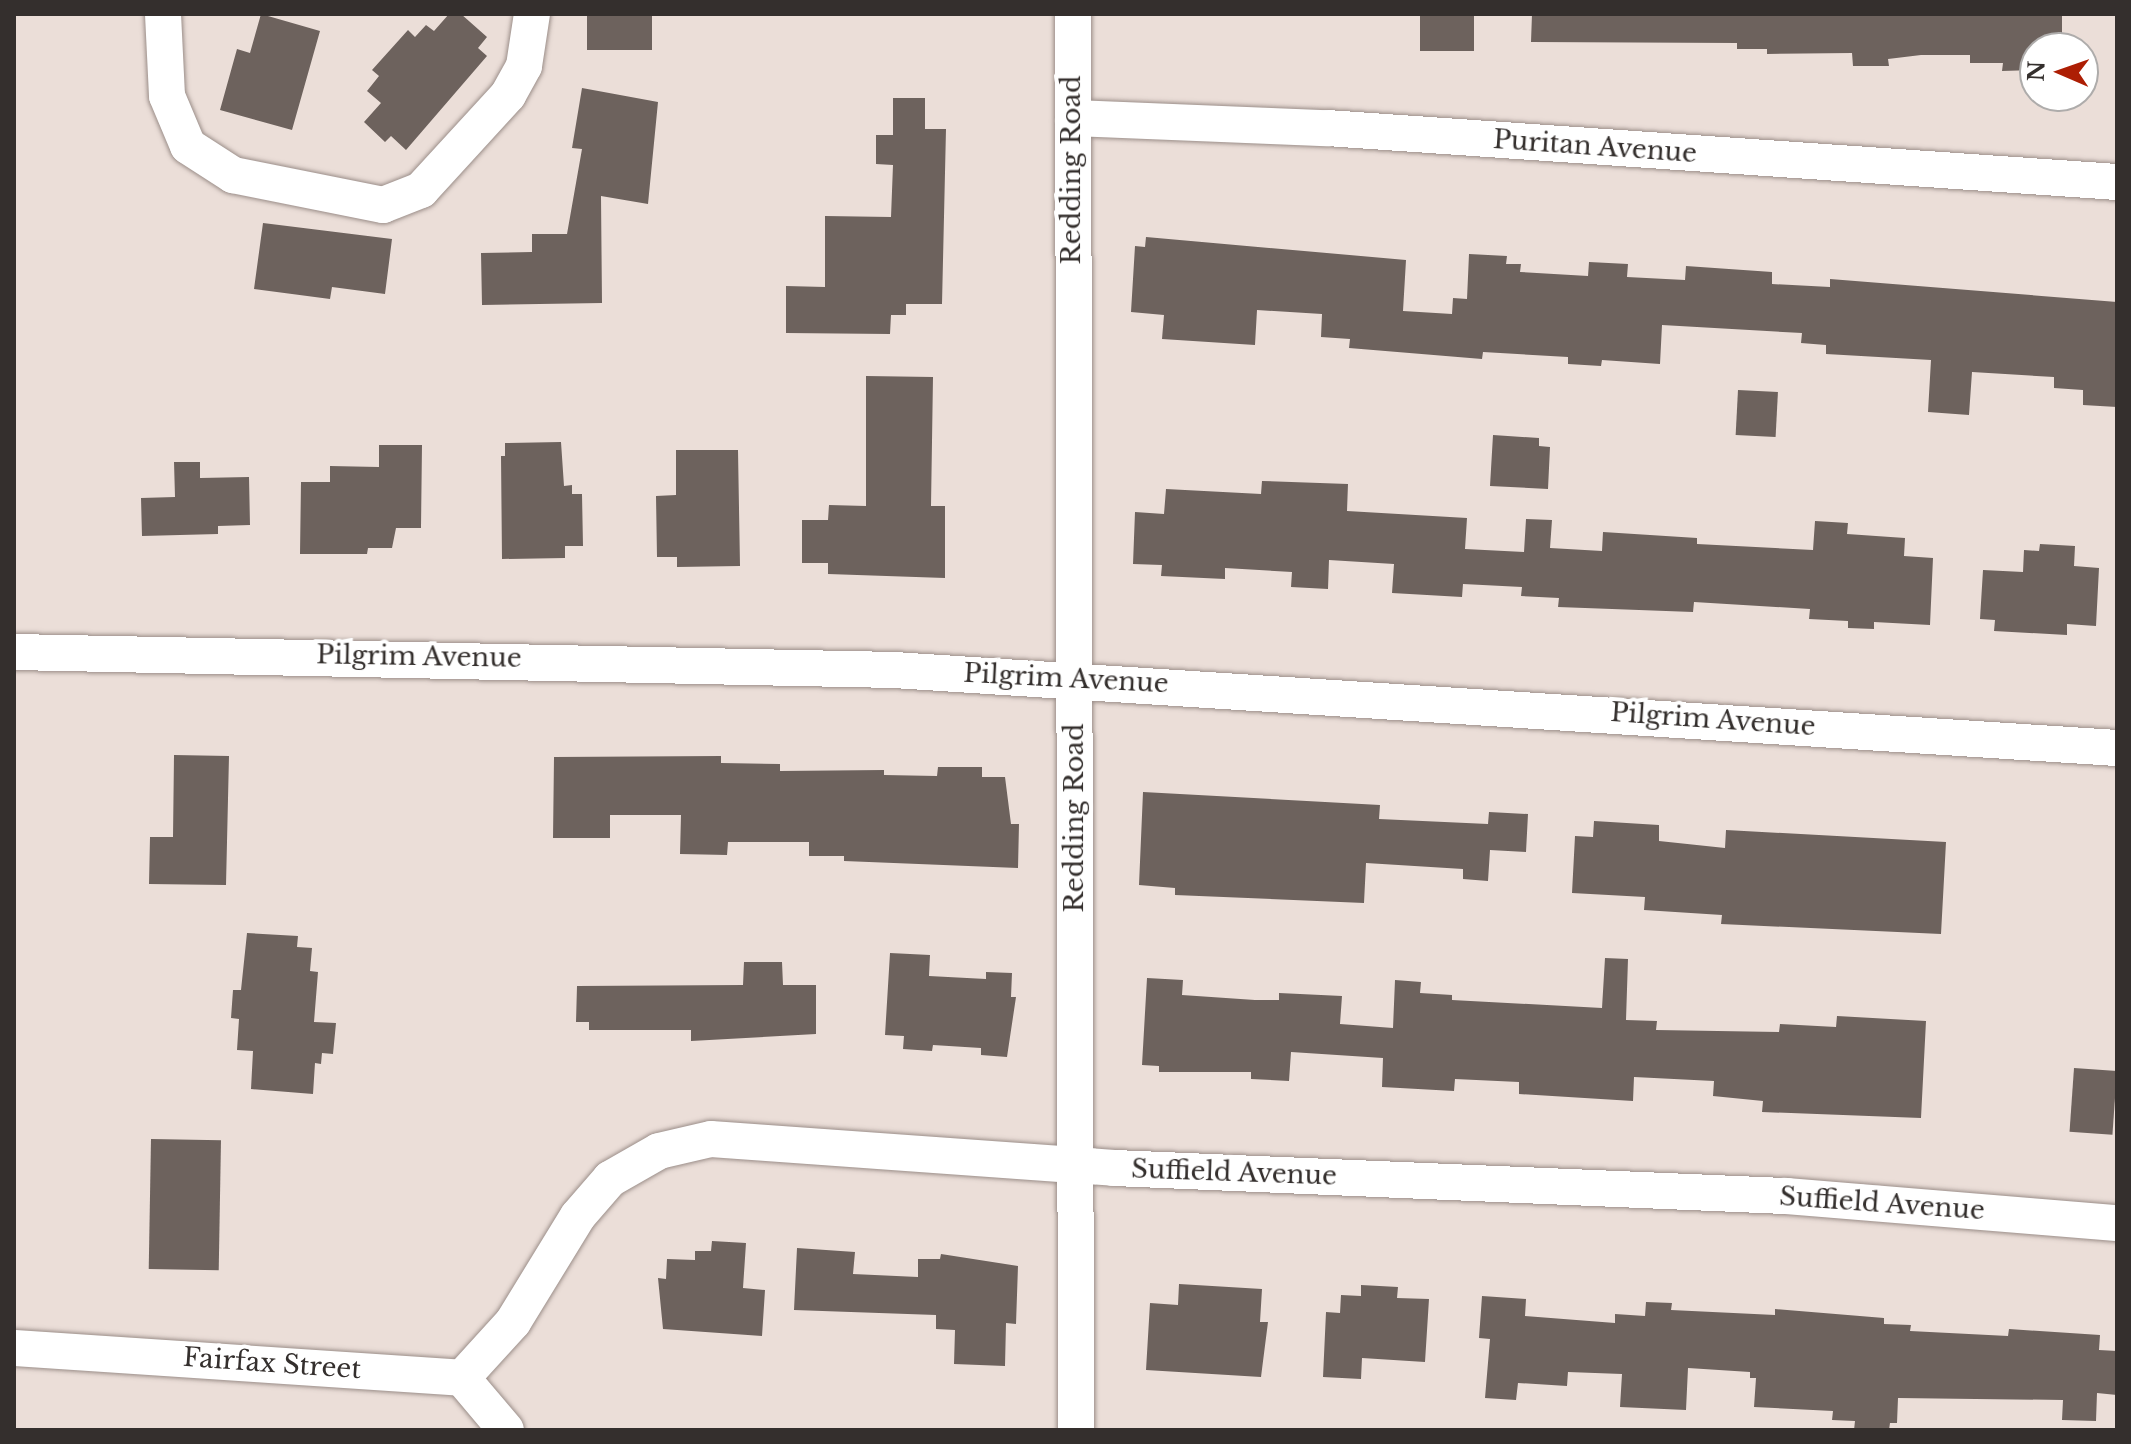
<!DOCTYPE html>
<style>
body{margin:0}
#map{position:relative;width:2131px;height:1444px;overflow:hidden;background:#ebded8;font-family:"Libre Baskerville",serif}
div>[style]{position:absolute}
.building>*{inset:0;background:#6d625d;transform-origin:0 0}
.roads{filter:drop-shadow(0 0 2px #9b8e89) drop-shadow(0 0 2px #9b8e89)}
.street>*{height:36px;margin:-18px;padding:0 18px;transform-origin:18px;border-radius:18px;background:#fff}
span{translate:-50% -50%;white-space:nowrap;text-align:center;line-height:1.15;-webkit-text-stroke:8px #fff;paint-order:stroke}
.street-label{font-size:26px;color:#342f2d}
.frame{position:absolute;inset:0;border:16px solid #342f2d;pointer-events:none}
.north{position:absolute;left:2019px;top:32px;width:80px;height:80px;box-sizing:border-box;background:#fff;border:2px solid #aeacab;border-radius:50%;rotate:272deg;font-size:22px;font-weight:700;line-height:32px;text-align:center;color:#342f2d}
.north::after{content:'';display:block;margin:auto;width:28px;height:36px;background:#ad1e04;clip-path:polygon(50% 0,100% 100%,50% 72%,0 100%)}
</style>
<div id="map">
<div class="building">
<div style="clip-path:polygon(261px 14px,320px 31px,292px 130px,220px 110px,237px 49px,250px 53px)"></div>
<div style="clip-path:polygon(449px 14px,461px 14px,487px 37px,478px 48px,487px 56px,406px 150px,391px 136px,385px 142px,364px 122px,381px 103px,367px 91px,379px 76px,372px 70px,408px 30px,415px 37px,426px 25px,434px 31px)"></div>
<div style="left:587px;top:14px;width:65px;height:36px"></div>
<div style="left:1420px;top:14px;width:54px;height:37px"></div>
<div style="clip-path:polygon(1532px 14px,2062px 14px,2062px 48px,2035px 48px,2035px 70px,2002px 71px,2003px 63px,1970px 63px,1970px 55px,1921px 55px,1888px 59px,1889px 66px,1853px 66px,1852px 53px,1767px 54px,1767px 49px,1737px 49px,1737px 43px,1531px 42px)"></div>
<div style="clip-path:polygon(582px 88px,658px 102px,648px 204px,601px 196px,602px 303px,482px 305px,481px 253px,532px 252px,532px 234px,567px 234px,582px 149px,572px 148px)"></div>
<div style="clip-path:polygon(893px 98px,925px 98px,925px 129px,946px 129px,942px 304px,906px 304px,906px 315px,891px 315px,890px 334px,786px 333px,786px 286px,825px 287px,825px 216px,891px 217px,893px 165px,876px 164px,876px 135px,893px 135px)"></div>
<div style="clip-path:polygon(263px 223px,392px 239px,385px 294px,332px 287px,330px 299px,254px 289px)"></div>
<div style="clip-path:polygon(1146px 237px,1406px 260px,1403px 311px,1452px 314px,1453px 298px,1467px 299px,1469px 254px,1507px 256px,1506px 264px,1521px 264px,1520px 272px,1588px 276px,1589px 262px,1628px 264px,1627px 277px,1685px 280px,1686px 266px,1772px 272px,1772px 284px,1830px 287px,1830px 279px,2117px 302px,2117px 407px,2083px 405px,2083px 390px,2054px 388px,2054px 377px,1972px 372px,1969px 415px,1928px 412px,1931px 360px,1826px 354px,1826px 345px,1801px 343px,1802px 333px,1662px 325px,1660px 364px,1602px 360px,1601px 366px,1568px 364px,1568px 357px,1483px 352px,1482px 359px,1349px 348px,1350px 339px,1321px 337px,1322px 314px,1257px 310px,1255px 345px,1162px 339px,1164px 315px,1131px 312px,1135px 246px,1145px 247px)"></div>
<div style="clip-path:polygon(866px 376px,933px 377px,931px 506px,945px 506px,945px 578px,828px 574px,828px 563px,802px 563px,802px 520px,828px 520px,829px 505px,866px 506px)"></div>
<div style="left:1738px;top:390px;width:40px;height:45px;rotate:3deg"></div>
<div style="clip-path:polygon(1493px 435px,1539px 438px,1539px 446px,1550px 447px,1548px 489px,1490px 486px)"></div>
<div style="clip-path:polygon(561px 442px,564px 486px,572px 485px,572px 494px,582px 494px,583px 546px,565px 546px,565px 558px,502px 559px,501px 456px,505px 456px,505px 443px)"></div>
<div style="clip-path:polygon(379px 445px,422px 445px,421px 528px,396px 528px,392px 548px,368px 548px,367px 554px,300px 554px,301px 482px,330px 482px,330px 466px,379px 467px)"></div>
<div style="clip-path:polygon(676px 450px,738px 450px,740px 566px,677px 567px,677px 557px,657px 557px,656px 496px,676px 495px)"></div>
<div style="clip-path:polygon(174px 462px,200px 462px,200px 478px,249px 477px,250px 525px,218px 526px,218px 534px,142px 536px,141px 498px,175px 497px)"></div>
<div style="clip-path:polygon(1262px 481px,1348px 484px,1347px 511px,1467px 518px,1465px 549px,1524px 552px,1526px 519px,1552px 520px,1550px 548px,1602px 551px,1603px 532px,1697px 538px,1697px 544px,1813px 550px,1815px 521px,1848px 523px,1847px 534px,1905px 538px,1904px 556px,1933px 558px,1930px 625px,1874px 622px,1874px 629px,1848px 628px,1848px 621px,1809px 619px,1810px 609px,1694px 602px,1693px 612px,1558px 607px,1559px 598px,1521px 596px,1522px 587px,1463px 584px,1462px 597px,1392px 593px,1394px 564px,1329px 560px,1328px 589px,1291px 587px,1292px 572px,1225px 568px,1225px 579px,1161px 576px,1162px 565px,1133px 564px,1135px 512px,1164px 514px,1166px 489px,1261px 494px)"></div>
<div style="clip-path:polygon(2040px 544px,2075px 546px,2074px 566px,2099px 568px,2096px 626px,2067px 624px,2067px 635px,1994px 631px,1995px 620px,1980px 619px,1983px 570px,2023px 572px,2024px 550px,2039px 551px)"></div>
<div style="clip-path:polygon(174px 755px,229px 756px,226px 885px,149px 884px,150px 837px,173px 837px)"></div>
<div style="clip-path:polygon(721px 756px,721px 763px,780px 764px,780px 771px,884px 770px,884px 775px,937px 776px,938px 767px,982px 767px,982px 777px,1005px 777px,1011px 824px,1019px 824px,1018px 868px,844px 861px,844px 856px,809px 856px,809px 842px,728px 842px,727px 855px,680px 854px,681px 815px,610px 815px,610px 838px,553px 838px,554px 757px)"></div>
<div style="clip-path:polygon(1143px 792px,1380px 805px,1379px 819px,1488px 824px,1489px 812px,1528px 814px,1526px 852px,1490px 850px,1488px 881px,1463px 879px,1463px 869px,1366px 863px,1364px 903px,1175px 895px,1175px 888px,1139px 885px)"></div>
<div style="clip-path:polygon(1594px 821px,1659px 825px,1659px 841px,1725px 848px,1726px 830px,1946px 842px,1941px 934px,1721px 924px,1722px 915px,1644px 910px,1645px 897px,1572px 893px,1575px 836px,1593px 837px)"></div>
<div style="clip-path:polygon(247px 933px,298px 936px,297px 947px,312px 948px,310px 971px,318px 972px,314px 1022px,336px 1023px,333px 1054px,322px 1053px,321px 1064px,315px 1063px,313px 1094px,251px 1089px,253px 1051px,237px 1050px,239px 1019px,231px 1018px,233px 990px,241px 990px)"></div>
<div style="clip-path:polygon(890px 953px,930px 955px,929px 976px,986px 979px,986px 972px,1012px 973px,1011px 997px,1016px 997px,1007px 1057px,981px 1055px,981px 1048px,933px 1045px,932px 1051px,903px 1049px,904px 1036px,885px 1035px)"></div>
<div style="clip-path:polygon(1605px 958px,1628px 959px,1626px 1020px,1657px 1021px,1656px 1030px,1779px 1032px,1780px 1024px,1836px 1027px,1837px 1016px,1926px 1021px,1921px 1118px,1762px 1112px,1763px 1101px,1713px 1096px,1714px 1081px,1634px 1077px,1633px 1101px,1519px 1094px,1519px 1082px,1455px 1079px,1454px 1091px,1382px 1087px,1383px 1058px,1291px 1052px,1289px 1081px,1251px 1079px,1251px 1072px,1159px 1072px,1159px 1066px,1142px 1065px,1147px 978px,1183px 980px,1182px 995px,1255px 1000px,1279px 1000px,1279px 993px,1342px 996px,1340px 1024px,1393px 1028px,1395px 980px,1421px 982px,1420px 993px,1452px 995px,1452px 1000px,1602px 1008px)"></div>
<div style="clip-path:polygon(744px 962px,782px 962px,783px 985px,816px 985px,816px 1034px,691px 1041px,691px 1030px,589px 1030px,589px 1022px,576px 1022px,577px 986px,743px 985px)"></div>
<div style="left:2074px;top:1068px;width:43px;height:64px;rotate:4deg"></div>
<div style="left:151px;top:1139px;width:70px;height:130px;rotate:1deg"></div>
<div style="clip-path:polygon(712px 1241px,746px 1243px,743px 1288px,765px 1290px,762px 1336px,663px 1329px,658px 1278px,666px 1279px,667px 1259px,695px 1260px,695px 1251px,711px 1251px)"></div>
<div style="clip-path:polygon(797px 1248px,855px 1252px,853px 1274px,918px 1277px,918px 1259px,940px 1259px,941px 1254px,1018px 1266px,1016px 1324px,1006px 1323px,1005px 1366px,954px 1364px,955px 1330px,936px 1329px,936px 1315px,794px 1310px)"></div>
<div style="clip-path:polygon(1179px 1284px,1262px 1289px,1260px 1322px,1268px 1322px,1261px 1377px,1146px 1370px,1150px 1303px,1178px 1305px)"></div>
<div style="clip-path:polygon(1361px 1285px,1398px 1287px,1397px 1298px,1429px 1299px,1425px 1362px,1362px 1358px,1361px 1379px,1323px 1377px,1326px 1312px,1340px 1313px,1341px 1295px,1361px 1296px)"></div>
<div style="clip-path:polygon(1482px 1296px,1526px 1299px,1525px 1316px,1615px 1323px,1615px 1314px,1645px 1316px,1646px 1302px,1672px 1303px,1671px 1310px,1775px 1315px,1775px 1309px,1884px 1318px,1884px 1324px,1911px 1325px,1910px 1331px,2008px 1336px,2009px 1329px,2100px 1335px,2099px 1350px,2117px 1351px,2117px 1395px,2097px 1393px,2096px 1421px,2062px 1420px,2063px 1400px,1898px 1398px,1897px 1423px,1890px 1423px,1889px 1430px,1854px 1430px,1855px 1421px,1832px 1420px,1833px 1411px,1754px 1407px,1756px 1378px,1750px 1378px,1750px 1372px,1688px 1368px,1686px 1410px,1620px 1407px,1622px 1374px,1568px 1372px,1567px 1386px,1518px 1383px,1516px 1400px,1485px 1398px,1490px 1339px,1479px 1338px)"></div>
</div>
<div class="roads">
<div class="street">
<div style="left:163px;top:14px;width:82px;rotate:87.2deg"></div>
<div style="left:167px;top:96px;width:54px;rotate:67.2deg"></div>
<div style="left:188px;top:146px;width:54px;rotate:32.8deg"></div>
<div style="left:233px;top:175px;width:153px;rotate:11.3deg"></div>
<div style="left:383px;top:205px;width:41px;rotate:-21.5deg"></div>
<div style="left:421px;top:190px;width:129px;rotate:-47.5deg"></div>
<div style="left:508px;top:95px;width:33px;rotate:-61deg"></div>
<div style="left:524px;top:66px;width:53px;rotate:-81.3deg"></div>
<div style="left:1073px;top:14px;width:1416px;rotate:89.88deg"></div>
<div style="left:1073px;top:118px;width:254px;rotate:2.3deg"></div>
<div style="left:1327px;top:128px;width:792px;rotate:3.91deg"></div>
<div style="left:14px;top:652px;width:880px;rotate:1.17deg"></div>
<div style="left:894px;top:670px;width:1225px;rotate:3.65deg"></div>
<div style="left:14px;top:1348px;width:449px;rotate:3.8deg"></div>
<div style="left:462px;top:1378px;width:68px;rotate:49.8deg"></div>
<div style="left:462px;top:1378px;width:76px;rotate:-47.7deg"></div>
<div style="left:513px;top:1322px;width:124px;rotate:-58.5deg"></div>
<div style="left:578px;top:1216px;width:49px;rotate:-49.1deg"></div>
<div style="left:610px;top:1179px;width:56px;rotate:-29.7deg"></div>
<div style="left:659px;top:1151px;width:53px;rotate:-13deg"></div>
<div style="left:711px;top:1139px;width:404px;rotate:4.1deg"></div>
<div style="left:1114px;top:1168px;width:673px;rotate:2.39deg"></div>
<div style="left:1786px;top:1196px;width:332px;rotate:4.7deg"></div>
</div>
</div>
<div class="street-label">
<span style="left:1595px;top:147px;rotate:4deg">Puritan Avenue</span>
<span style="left:1072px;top:170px;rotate:-90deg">Redding Road</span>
<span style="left:419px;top:657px;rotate:1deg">Pilgrim Avenue</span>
<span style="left:1066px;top:679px;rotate:3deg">Pilgrim Avenue</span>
<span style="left:1713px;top:720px;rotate:4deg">Pilgrim Avenue</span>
<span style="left:1075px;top:818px;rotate:-90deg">Redding Road</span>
<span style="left:1234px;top:1173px;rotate:2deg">Suffield Avenue</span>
<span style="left:1882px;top:1204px;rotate:4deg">Suffield Avenue</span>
<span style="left:272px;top:1364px;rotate:4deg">Fairfax Street</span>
</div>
<div class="frame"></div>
<div class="north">N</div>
</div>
